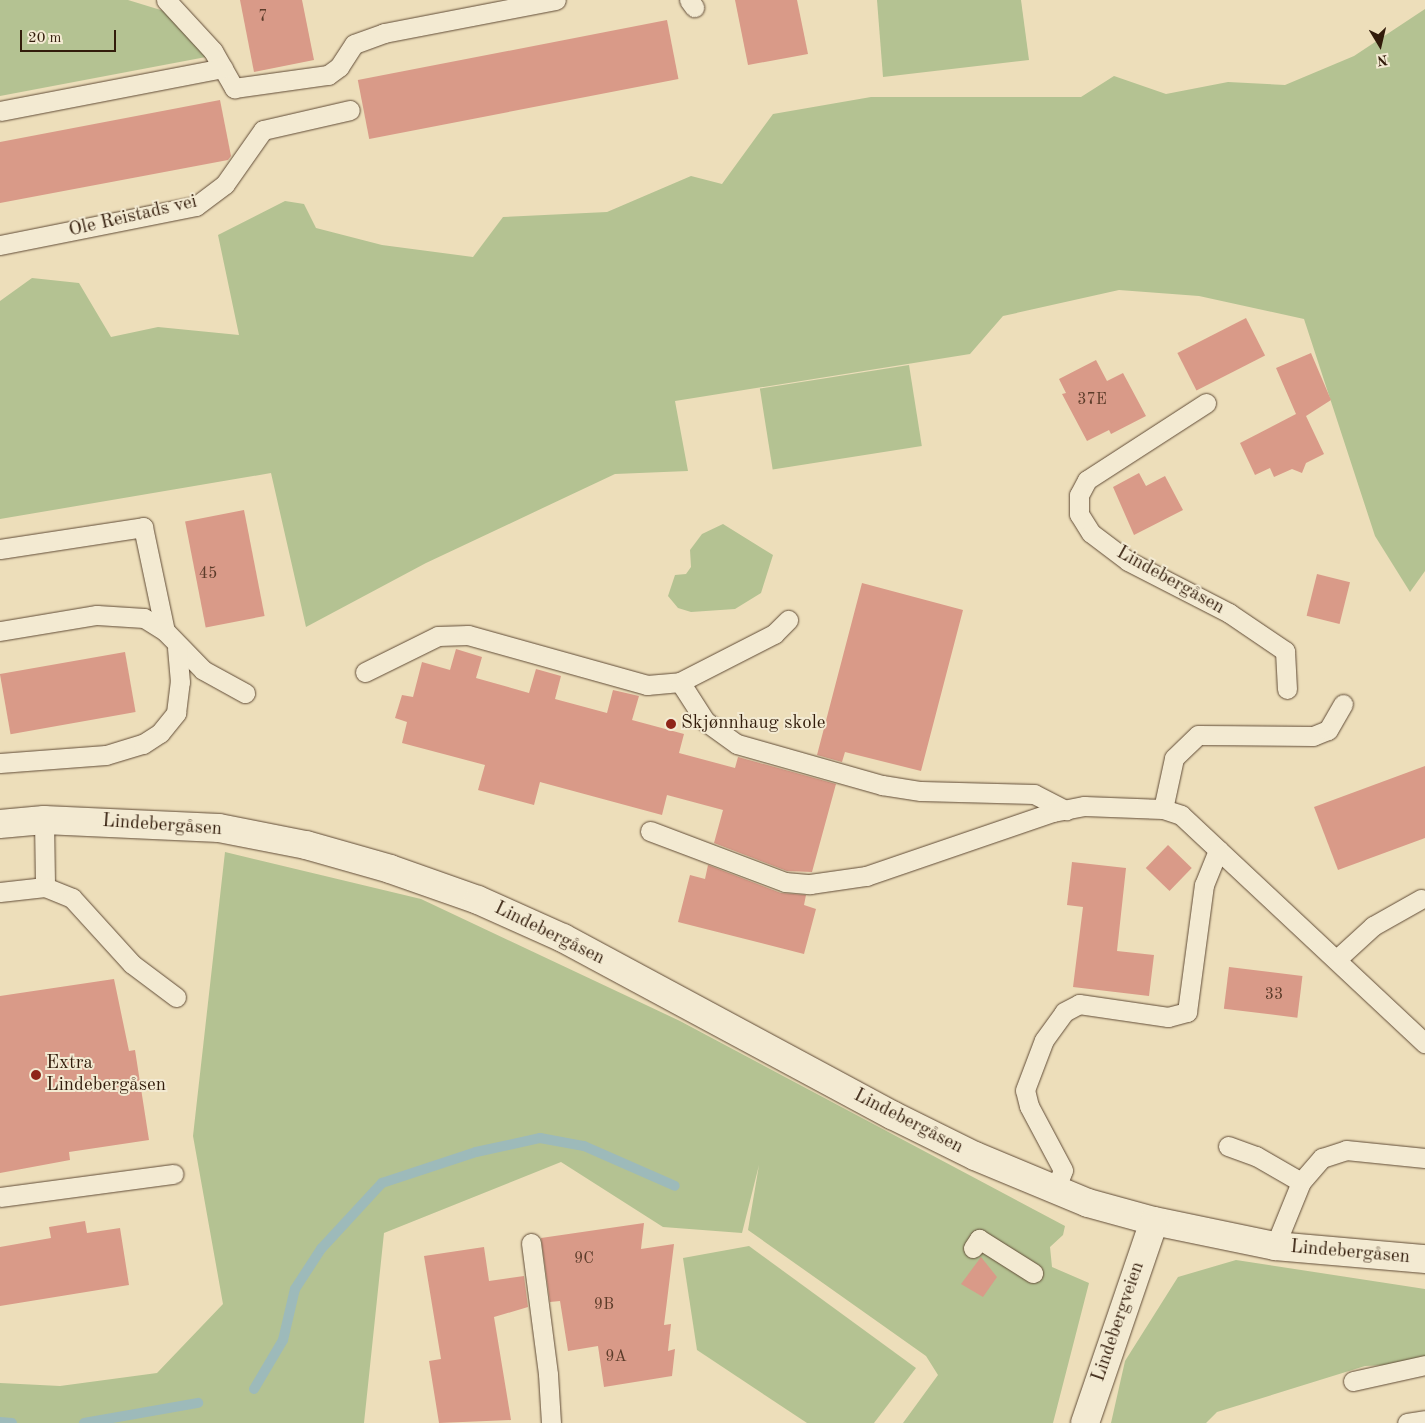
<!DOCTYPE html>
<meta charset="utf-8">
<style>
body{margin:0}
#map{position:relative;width:1425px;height:1423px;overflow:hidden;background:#eddeba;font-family:"Old Standard TT",serif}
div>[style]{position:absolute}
.green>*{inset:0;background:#b4c292;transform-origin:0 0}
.stream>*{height:10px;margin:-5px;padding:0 5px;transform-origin:5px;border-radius:5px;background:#9dbaba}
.building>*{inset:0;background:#d99a88;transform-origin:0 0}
.roads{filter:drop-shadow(0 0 1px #614c37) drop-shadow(0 0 1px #614c37)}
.service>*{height:19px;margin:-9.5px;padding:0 9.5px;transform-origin:9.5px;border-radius:9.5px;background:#f3ead2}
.tertiary>*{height:28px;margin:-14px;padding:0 14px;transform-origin:14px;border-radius:14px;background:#f3ead2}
.dots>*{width:14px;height:14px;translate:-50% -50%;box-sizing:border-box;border:2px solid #f3ead2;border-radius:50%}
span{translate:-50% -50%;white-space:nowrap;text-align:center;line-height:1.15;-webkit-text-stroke:4px #f3ead2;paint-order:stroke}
.number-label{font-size:16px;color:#5c3c2a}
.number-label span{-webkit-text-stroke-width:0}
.street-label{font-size:19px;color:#321c0b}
.poi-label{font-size:19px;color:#321c0b}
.left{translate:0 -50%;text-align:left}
.north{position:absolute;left:1355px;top:20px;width:50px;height:50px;-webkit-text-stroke:4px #f3ead2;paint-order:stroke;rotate:171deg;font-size:14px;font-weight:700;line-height:20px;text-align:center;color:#321c0b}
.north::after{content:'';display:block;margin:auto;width:18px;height:22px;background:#321c0b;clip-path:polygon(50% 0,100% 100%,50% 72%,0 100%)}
.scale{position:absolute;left:20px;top:30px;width:96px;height:22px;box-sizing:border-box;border:2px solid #321c0b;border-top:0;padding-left:6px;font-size:15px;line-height:18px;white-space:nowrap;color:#321c0b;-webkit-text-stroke:4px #f3ead2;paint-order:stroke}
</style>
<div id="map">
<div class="green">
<div style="clip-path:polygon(0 0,128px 0,164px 11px,206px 57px,0 96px)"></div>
<div style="clip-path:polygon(877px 0,1021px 0,1029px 60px,883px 77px)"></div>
<div style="clip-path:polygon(1425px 9px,1425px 571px,1410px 592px,1375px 536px,1304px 319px,1199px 296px,1119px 290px,1003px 316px,970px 354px,675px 401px,688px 471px,615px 474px,426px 563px,306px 627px,271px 473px,0 519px,0 301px,32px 278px,79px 283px,111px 337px,158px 327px,239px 335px,218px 235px,285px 201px,304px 204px,316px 228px,382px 245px,473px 257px,503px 217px,607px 212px,691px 176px,722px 184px,773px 114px,871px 97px,1081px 97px,1114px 76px,1166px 94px,1228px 82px,1285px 85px,1354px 56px)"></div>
<div style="left:909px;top:365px;width:82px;height:151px;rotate:81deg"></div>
<div style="clip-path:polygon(723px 524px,773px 555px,761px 593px,735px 609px,691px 612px,678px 608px,668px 596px,675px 575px,686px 574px,691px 567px,690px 550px,702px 534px)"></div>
<div style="clip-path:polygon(225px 852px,421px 899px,680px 1021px,1065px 1226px,1063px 1235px,1050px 1247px,1052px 1267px,1089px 1283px,1053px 1423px,903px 1423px,938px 1375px,926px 1356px,748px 1230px,759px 1165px,742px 1233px,663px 1227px,561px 1162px,384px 1233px,364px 1423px,0 1423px,0 1383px,60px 1386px,157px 1373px,223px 1304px,193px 1136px)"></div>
<div style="clip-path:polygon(749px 1246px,916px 1368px,874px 1423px,807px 1423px,697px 1350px,683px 1258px)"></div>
<div style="clip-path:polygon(1236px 1260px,1425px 1289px,1425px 1363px,1365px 1366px,1217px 1412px,1206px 1423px,1111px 1423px,1125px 1361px,1178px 1277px)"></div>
</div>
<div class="stream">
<div style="left:254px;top:1389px;width:57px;rotate:-59.4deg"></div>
<div style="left:283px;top:1340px;width:52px;rotate:-76.8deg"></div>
<div style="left:295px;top:1289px;width:48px;rotate:-57deg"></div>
<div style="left:321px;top:1249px;width:90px;rotate:-47.3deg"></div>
<div style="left:382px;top:1183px;width:99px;rotate:-18.3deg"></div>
<div style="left:476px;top:1152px;width:66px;rotate:-12.3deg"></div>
<div style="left:540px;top:1138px;width:45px;rotate:10.3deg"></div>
<div style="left:584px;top:1146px;width:99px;rotate:23.7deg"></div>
<div style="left:0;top:1422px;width:12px;rotate:5deg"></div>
<div style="left:84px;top:1423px;width:116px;rotate:-10deg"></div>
</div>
<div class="building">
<div style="clip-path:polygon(240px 0,302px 0,314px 60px,254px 72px)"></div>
<div style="clip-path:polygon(735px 0,797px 0,808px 54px,748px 65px)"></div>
<div style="left:667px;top:20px;width:60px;height:315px;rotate:79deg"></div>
<div style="clip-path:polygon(220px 100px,231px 156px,228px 160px,0 203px,0 142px)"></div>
<div style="left:1246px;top:318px;width:42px;height:77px;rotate:63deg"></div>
<div style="clip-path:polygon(1311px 353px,1331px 400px,1306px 416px,1324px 454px,1306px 463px,1302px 473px,1292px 469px,1274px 477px,1270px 468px,1255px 475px,1240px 443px,1296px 414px,1276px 368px)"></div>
<div style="clip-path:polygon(1096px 360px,1107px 381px,1123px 373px,1146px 416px,1111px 434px,1109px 430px,1087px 441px,1062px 394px,1066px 393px,1059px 379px)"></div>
<div style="clip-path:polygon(1139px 473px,1146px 486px,1165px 476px,1183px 510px,1134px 535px,1113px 487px)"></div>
<div style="left:244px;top:510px;width:108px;height:60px;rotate:79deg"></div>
<div style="left:1317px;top:574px;width:34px;height:43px;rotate:14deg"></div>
<div style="clip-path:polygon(862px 583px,963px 610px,921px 771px,845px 752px,842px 762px,817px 755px)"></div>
<div style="clip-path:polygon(456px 649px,482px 657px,476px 678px,529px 693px,536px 669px,561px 676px,555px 699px,607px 713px,613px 690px,639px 696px,632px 720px,684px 734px,679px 753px,735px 768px,738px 757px,836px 784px,812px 872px,787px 871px,714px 843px,723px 810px,667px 795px,662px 815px,540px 782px,534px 805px,478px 790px,485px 765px,402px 743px,407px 722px,395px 718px,402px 695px,413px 697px,422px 662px,450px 670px)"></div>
<div style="left:125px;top:652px;width:61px;height:127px;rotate:80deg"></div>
<div style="clip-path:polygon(1425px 766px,1425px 838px,1338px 870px,1314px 807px)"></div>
<div style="left:1168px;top:845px;width:33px;height:32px;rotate:44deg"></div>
<div style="clip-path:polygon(1072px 862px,1126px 868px,1117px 951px,1154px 955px,1149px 996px,1073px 987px,1083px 907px,1067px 905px)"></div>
<div style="clip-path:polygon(708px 865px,781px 893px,806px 895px,804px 905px,816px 909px,804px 954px,678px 922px,690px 875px,705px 879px)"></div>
<div style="left:1229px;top:967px;width:74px;height:42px;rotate:7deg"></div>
<div style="clip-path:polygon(114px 979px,129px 1051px,135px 1050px,149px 1140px,69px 1152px,70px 1160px,0 1173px,0 996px)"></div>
<div style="clip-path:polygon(85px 1221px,87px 1233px,120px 1228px,129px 1285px,0 1306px,0 1247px,51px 1238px,49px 1227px)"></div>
<div style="clip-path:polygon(644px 1223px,641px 1249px,674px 1244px,664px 1325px,671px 1324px,668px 1351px,675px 1349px,672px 1376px,604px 1387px,598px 1346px,568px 1351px,560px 1301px,550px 1302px,541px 1238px)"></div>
<div style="clip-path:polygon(484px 1247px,489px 1281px,524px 1276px,528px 1307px,494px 1317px,511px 1420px,439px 1423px,429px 1361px,441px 1359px,424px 1256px)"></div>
<div style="clip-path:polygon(981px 1257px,997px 1277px,983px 1297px,961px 1284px)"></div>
</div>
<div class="roads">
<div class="service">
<div style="left:166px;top:0;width:69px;rotate:47.3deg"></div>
<div style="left:213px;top:51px;width:43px;rotate:60.4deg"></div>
<div style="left:234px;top:88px;width:95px;rotate:-7.9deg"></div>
<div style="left:328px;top:75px;width:14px;rotate:-36deg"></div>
<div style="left:339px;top:67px;width:27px;rotate:-57deg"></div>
<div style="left:354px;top:44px;width:32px;rotate:-20deg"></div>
<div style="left:384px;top:33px;width:175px;rotate:-10.9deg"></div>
<div style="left:689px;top:0;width:9px;rotate:54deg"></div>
<div style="left:0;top:111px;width:227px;rotate:-10.9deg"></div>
<div style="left:0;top:245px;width:200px;rotate:-11.3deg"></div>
<div style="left:196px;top:206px;width:36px;rotate:-37deg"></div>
<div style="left:225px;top:184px;width:66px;rotate:-54.9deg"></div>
<div style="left:263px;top:130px;width:89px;rotate:-12.9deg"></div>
<div style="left:1206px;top:403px;width:142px;rotate:147.1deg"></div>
<div style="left:1087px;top:480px;width:17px;rotate:118deg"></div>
<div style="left:1079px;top:495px;width:19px;rotate:90deg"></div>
<div style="left:1079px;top:514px;width:22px;rotate:58deg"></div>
<div style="left:1091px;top:533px;width:46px;rotate:37.1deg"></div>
<div style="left:1128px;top:561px;width:114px;rotate:27.2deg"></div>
<div style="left:1229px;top:613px;width:68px;rotate:34.2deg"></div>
<div style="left:1285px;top:651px;width:38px;rotate:87deg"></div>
<div style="left:0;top:549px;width:145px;rotate:-8.7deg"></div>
<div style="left:143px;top:527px;width:106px;rotate:78.1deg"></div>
<div style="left:0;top:631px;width:98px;rotate:-9.4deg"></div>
<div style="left:97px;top:615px;width:47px;rotate:3.7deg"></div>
<div style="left:144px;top:618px;width:25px;rotate:32deg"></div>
<div style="left:165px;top:631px;width:54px;rotate:45.7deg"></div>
<div style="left:203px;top:670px;width:48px;rotate:28.7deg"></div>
<div style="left:365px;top:672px;width:81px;rotate:-26.3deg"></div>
<div style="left:438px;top:636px;width:30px;rotate:-2deg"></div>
<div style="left:468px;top:635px;width:186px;rotate:15.6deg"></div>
<div style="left:647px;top:685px;width:33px;rotate:-5deg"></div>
<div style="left:680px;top:682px;width:46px;rotate:57.3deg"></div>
<div style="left:705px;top:721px;width:39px;rotate:36deg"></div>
<div style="left:737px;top:744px;width:151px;rotate:15.8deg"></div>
<div style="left:882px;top:785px;width:39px;rotate:9deg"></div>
<div style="left:921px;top:791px;width:113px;rotate:1.5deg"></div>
<div style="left:1034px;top:794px;width:36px;rotate:27deg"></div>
<div style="left:680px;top:682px;width:106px;rotate:-27.1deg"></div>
<div style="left:774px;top:634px;width:20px;rotate:-45deg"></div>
<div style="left:0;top:763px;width:106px;rotate:-4.3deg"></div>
<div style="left:106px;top:755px;width:39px;rotate:-17deg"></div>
<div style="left:143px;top:744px;width:20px;rotate:-33deg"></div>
<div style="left:160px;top:733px;width:26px;rotate:-51deg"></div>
<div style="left:176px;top:713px;width:31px;rotate:-83deg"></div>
<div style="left:180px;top:682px;width:34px;rotate:-95deg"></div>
<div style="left:1163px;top:809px;width:52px;rotate:-77.8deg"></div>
<div style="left:1174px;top:758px;width:33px;rotate:-44deg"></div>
<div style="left:1198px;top:735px;width:115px;rotate:0.5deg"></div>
<div style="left:1313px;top:736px;width:16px;rotate:-22deg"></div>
<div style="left:1328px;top:730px;width:30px;rotate:-60deg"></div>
<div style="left:44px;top:820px;width:67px;rotate:89.1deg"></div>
<div style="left:650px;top:831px;width:144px;rotate:20.7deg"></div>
<div style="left:785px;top:882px;width:25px;rotate:5deg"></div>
<div style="left:810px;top:884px;width:57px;rotate:-8.1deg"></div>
<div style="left:866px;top:876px;width:198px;rotate:-18.9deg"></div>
<div style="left:1053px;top:812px;width:32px;rotate:-11deg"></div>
<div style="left:1084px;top:806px;width:79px;rotate:2.2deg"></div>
<div style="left:1163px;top:809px;width:19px;rotate:18deg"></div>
<div style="left:1181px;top:815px;width:334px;rotate:43.1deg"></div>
<div style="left:0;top:892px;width:45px;rotate:-6.3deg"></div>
<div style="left:45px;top:887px;width:29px;rotate:22deg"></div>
<div style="left:72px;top:898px;width:89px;rotate:47.7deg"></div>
<div style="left:132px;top:964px;width:55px;rotate:36.9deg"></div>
<div style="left:1337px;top:959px;width:49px;rotate:-42.5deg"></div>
<div style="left:1373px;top:926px;width:55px;rotate:-29.4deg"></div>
<div style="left:1228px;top:1146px;width:30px;rotate:20deg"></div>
<div style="left:1256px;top:1156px;width:52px;rotate:30deg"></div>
<div style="left:1056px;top:1188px;width:19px;rotate:-69deg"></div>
<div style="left:1063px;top:1170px;width:72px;rotate:-118deg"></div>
<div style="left:1029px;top:1106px;width:16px;rotate:-104deg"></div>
<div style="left:1025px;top:1090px;width:53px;rotate:-69.2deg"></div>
<div style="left:1044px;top:1040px;width:34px;rotate:-54deg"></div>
<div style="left:1064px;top:1012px;width:17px;rotate:-28deg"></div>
<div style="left:1079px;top:1004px;width:90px;rotate:8.3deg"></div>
<div style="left:1168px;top:1017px;width:20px;rotate:-15deg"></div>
<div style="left:1187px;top:1012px;width:128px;rotate:-82.4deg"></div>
<div style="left:1204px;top:885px;width:38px;rotate:-68deg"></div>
<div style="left:0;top:1197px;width:175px;rotate:-7.6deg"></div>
<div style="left:531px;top:1243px;width:132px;rotate:82.6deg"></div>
<div style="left:548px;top:1374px;width:49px;rotate:86.5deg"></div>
<div style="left:1275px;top:1246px;width:69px;rotate:-67.9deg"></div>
<div style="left:1301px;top:1182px;width:32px;rotate:-49deg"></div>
<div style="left:1322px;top:1158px;width:25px;rotate:-18deg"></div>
<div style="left:1346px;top:1150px;width:79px;rotate:5.8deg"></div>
<div style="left:973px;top:1248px;width:11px;rotate:-56deg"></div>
<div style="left:979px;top:1239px;width:64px;rotate:32.2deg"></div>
<div style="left:1353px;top:1381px;width:74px;rotate:-12.5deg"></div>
<div style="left:1407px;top:1423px;width:18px;rotate:-9deg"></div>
</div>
<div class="tertiary">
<div style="left:0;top:824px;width:44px;rotate:-5.2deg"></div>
<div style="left:44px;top:820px;width:175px;rotate:2.6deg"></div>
<div style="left:219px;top:828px;width:89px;rotate:11.1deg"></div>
<div style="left:306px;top:845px;width:87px;rotate:15.9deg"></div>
<div style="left:390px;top:869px;width:93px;rotate:19.4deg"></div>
<div style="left:478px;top:900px;width:93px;rotate:24.1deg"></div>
<div style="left:563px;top:938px;width:374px;rotate:28.3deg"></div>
<div style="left:892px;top:1115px;width:93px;rotate:26.3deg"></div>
<div style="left:975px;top:1156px;width:122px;rotate:22.6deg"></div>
<div style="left:1088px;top:1203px;width:68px;rotate:15.3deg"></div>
<div style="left:1154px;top:1221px;width:124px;rotate:11.7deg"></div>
<div style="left:1275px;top:1246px;width:151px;rotate:5deg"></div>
<div style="left:1085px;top:1423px;width:213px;rotate:-71.1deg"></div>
</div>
</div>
<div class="dots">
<div style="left:671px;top:724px;background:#8f2418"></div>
<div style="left:36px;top:1075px;background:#8f2418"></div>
</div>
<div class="number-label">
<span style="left:263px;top:17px">7</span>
<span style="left:1092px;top:400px">37E</span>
<span style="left:208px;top:574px">45</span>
<span style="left:1274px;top:995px">33</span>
<span style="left:584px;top:1259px">9C</span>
<span style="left:604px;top:1305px">9B</span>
<span style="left:616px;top:1357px">9A</span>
</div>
<div class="street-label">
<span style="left:133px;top:217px;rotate:-13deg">Ole Reistads vei</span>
<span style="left:1170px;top:581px;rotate:29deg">Lindebergåsen</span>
<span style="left:162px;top:826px;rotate:4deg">Lindebergåsen</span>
<span style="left:549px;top:934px;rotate:26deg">Lindebergåsen</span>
<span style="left:908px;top:1122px;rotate:27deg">Lindebergåsen</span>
<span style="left:1350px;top:1253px;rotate:5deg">Lindebergåsen</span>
<span style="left:1119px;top:1322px;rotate:-71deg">Lindebergveien</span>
</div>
<div class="poi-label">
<span class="left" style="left:681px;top:724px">Skjønnhaug skole</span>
<span class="left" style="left:46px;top:1075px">Extra<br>Lindebergåsen</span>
</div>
<div class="north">N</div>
<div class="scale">20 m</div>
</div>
